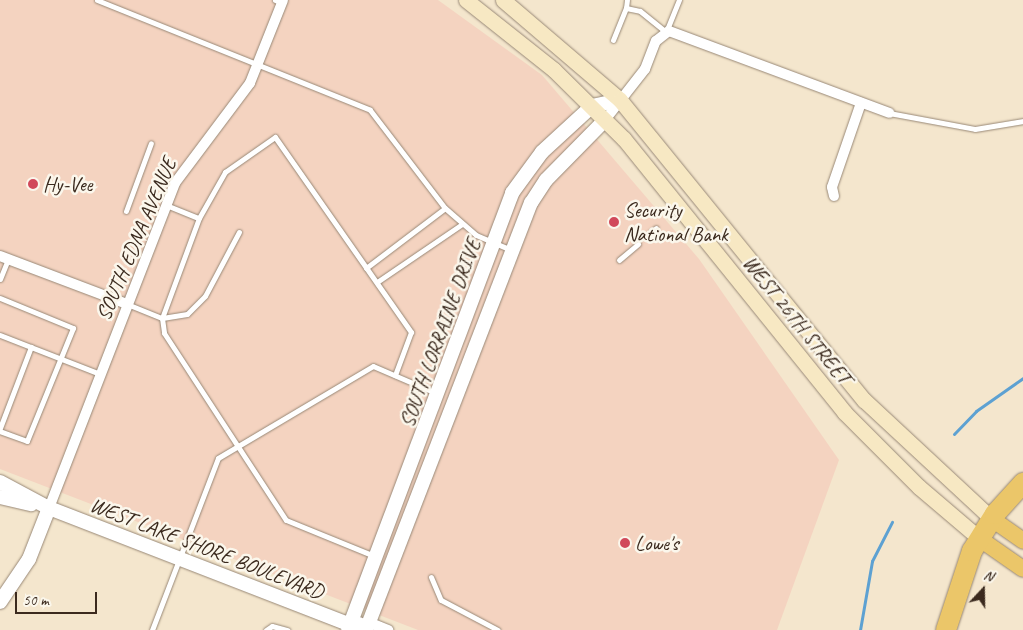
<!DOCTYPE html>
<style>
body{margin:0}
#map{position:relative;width:1023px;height:630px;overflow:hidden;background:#f4e6cd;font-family:Caveat,sans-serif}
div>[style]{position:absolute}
.built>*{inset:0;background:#f4d3c0}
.stream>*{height:3px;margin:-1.5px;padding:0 1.5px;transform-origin:1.5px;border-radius:1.5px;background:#5da1d2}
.roads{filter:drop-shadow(0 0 1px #988876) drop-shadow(0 0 1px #988876)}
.service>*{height:5px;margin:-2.5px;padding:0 2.5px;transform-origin:2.5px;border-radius:2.5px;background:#fff}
.minor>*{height:10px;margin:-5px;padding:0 5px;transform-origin:5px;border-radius:5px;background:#fff}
.tertiary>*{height:14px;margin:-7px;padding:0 7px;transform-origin:7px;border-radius:7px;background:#fff}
.secondary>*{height:15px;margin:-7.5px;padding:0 7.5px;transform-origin:7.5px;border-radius:7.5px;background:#f7e8c3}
.primary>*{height:16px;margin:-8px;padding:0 8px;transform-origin:8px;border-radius:8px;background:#ebc669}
.motorway>*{height:20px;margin:-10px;padding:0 10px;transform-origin:10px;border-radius:10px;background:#ebc669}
.dots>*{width:14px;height:14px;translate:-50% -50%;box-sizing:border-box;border:2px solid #fbf7ec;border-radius:50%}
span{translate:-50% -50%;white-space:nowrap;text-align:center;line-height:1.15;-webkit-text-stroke:5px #fbf7ec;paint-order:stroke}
.poi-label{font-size:21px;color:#3b2a1e}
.left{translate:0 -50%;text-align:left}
.street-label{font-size:21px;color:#3b2a1e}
.north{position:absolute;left:958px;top:565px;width:50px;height:50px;-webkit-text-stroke:4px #fbf7ec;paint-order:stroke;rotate:21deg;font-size:14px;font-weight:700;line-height:20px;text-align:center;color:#3b2a1e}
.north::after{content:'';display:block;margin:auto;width:18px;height:22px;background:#3b2a1e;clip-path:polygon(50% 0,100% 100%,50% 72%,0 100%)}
.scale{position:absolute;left:15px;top:592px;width:82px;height:22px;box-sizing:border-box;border:2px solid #3b2a1e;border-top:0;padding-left:6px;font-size:15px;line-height:18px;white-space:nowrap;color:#3b2a1e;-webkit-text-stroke:4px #fbf7ec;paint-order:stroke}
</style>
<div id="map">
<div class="built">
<div style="clip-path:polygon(0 0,438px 0,542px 75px,699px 259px,839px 460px,777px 630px,418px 630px,0 469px)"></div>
</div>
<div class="stream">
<div style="left:954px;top:434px;width:32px;rotate:-46deg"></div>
<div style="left:976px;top:411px;width:57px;rotate:-35.1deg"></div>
<div style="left:860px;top:630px;width:70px;rotate:-80.1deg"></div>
<div style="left:872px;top:561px;width:44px;rotate:-62.9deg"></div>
</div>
<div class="roads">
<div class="service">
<div style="left:97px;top:0;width:294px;rotate:21.9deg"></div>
<div style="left:370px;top:110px;width:123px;rotate:52.6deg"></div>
<div style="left:445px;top:208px;width:41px;rotate:41.1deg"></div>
<div style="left:476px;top:235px;width:38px;rotate:23deg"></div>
<div style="left:275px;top:0;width:8px;rotate:23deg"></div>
<div style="left:626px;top:8px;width:8px;rotate:-83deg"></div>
<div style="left:613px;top:40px;width:35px;rotate:-68deg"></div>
<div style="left:626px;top:8px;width:14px;rotate:12deg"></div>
<div style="left:640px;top:11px;width:33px;rotate:39deg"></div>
<div style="left:666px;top:32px;width:35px;rotate:-68deg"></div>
<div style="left:889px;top:113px;width:87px;rotate:10.5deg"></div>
<div style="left:975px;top:129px;width:49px;rotate:-9.5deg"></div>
<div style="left:166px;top:205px;width:35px;rotate:22deg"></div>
<div style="left:199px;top:218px;width:53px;rotate:-60.5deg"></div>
<div style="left:225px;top:172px;width:61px;rotate:-35deg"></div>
<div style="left:275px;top:137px;width:238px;rotate:55.1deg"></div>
<div style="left:411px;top:332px;width:46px;rotate:110.4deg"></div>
<div style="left:126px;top:211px;width:72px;rotate:-69.8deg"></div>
<div style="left:239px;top:232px;width:72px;rotate:118deg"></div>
<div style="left:205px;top:296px;width:25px;rotate:135deg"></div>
<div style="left:187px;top:314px;width:25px;rotate:171deg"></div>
<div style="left:162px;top:318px;width:15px;rotate:82deg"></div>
<div style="left:164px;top:333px;width:223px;rotate:56.9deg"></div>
<div style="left:286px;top:520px;width:95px;rotate:22.2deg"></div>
<div style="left:645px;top:237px;width:14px;rotate:-39deg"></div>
<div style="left:619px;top:260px;width:25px;rotate:-40deg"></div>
<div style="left:366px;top:268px;width:99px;rotate:-37.2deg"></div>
<div style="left:0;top:279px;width:22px;rotate:-68deg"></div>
<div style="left:377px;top:282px;width:103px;rotate:-34.3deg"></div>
<div style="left:0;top:298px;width:79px;rotate:22.3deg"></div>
<div style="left:73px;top:328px;width:122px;rotate:112.2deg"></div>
<div style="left:27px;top:441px;width:29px;rotate:-160deg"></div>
<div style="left:127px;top:304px;width:38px;rotate:22deg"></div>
<div style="left:162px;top:318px;width:107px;rotate:-69.7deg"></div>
<div style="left:0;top:335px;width:107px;rotate:21.3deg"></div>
<div style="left:0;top:428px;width:87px;rotate:-69.1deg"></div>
<div style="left:431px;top:577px;width:25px;rotate:67deg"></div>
<div style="left:441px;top:600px;width:64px;rotate:27.8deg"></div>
<div style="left:152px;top:630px;width:184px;rotate:-69deg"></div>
<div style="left:218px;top:458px;width:180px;rotate:-30.7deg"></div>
<div style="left:373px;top:366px;width:69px;rotate:23.2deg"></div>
<div style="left:266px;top:630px;width:7px;rotate:-34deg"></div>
<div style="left:272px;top:626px;width:16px;rotate:15deg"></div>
</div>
<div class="minor">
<div style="left:605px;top:120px;width:65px;rotate:-51.9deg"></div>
<div style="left:645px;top:69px;width:30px;rotate:-69deg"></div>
<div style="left:656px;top:41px;width:16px;rotate:-38deg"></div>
<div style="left:669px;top:31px;width:235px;rotate:20.4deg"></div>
<div style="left:834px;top:196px;width:9px;rotate:-103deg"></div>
<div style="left:832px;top:187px;width:89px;rotate:-71deg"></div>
<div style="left:0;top:256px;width:136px;rotate:20.7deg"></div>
<div style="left:49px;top:508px;width:349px;rotate:-68.8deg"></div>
<div style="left:175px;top:183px;width:125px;rotate:-53.1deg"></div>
<div style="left:250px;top:83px;width:89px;rotate:-68.3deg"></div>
<div style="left:368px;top:622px;width:22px;rotate:22deg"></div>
</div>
<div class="tertiary">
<div style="left:0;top:482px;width:55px;rotate:28deg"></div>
<div style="left:49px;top:508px;width:323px;rotate:21.2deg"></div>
<div style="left:350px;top:625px;width:9px;rotate:-6deg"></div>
<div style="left:0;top:497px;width:32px;rotate:13deg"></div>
<div style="left:0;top:602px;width:52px;rotate:-56deg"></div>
<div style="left:29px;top:559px;width:55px;rotate:-68.6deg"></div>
<div style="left:348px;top:630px;width:467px;rotate:-69.4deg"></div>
<div style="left:512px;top:193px;width:51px;rotate:-53.8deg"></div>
<div style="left:542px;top:152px;width:68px;rotate:-42.6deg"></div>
<div style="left:592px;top:106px;width:29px;rotate:-12deg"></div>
<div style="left:366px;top:630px;width:458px;rotate:-68.9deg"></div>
<div style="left:531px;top:203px;width:27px;rotate:-57deg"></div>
<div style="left:546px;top:180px;width:84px;rotate:-45.5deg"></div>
</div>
<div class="secondary">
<div style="left:466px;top:0;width:112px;rotate:38.5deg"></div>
<div style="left:554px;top:70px;width:98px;rotate:44.6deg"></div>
<div style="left:624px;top:139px;width:351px;rotate:51.1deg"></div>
<div style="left:844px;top:412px;width:106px;rotate:45deg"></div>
<div style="left:919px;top:487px;width:80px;rotate:40.4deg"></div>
<div style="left:503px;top:0;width:154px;rotate:40.5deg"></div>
<div style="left:620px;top:100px;width:387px;rotate:50.9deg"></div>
<div style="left:864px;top:400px;width:175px;rotate:42.9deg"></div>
</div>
<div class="primary">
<div style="left:992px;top:519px;width:38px;rotate:35deg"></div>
<div style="left:980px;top:539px;width:52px;rotate:34.9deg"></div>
</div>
<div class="motorway">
<div style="left:946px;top:630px;width:83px;rotate:-71.8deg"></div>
<div style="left:972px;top:551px;width:44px;rotate:-58.1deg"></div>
<div style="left:995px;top:514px;width:42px;rotate:-47.9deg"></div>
</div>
</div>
<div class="dots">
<div style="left:33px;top:184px;background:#d1495b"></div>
<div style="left:614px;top:222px;background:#d1495b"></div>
<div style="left:625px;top:543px;background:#d1495b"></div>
</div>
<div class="poi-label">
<span class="left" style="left:43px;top:184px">Hy-Vee</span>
<span class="left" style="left:624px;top:222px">Security<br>National Bank</span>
<span class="left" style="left:635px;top:543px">Lowe's</span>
</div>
<div class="street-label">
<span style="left:136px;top:239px;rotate:-67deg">SOUTH EDNA AVENUE</span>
<span style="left:797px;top:320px;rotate:51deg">WEST 26TH STREET</span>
<span style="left:440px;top:333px;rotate:-70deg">SOUTH LORRAINE DRIVE</span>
<span style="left:207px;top:548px;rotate:21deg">WEST LAKE SHORE BOULEVARD</span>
</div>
<div class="north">N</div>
<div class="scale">50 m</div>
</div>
